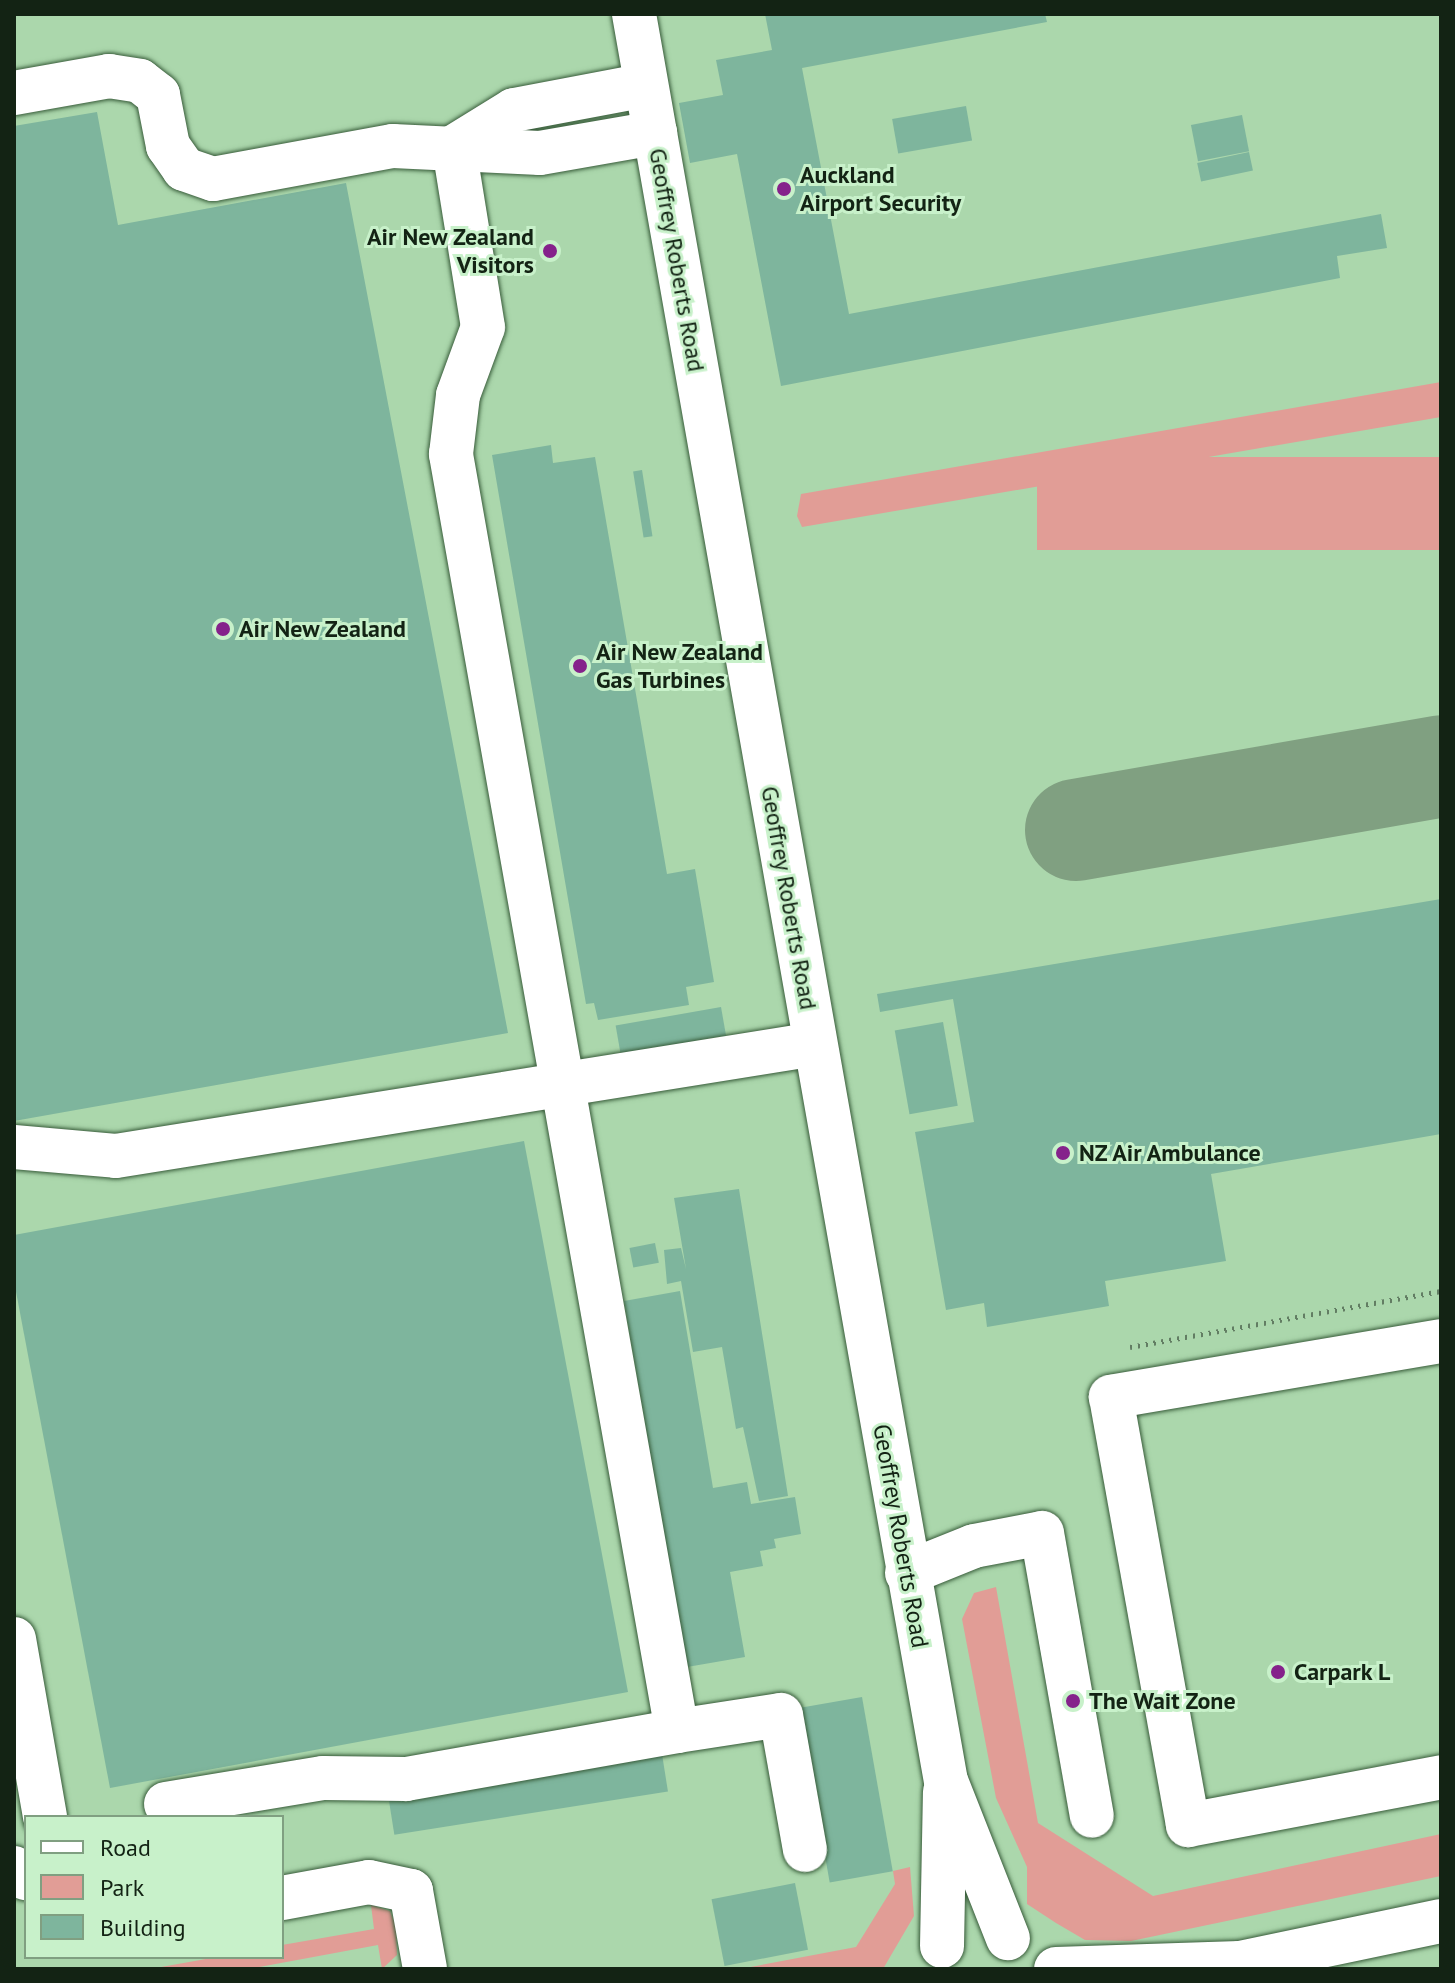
<!DOCTYPE html>
<style>
body{margin:0}
#map{position:relative;width:1455px;height:1983px;overflow:hidden;background:#bce4bd;font-family:"PT Sans",sans-serif}
div>[style]{position:absolute}
.built>*{inset:0;background:#abd7ac}
.green>*{inset:0;background:#e19d96;transform-origin:0 0}
.taxiway>*{height:102px;margin:-51px;padding:0 51px;transform-origin:51px;border-radius:51px;background:#80a081}
.building>*{inset:0;background:#7eb59d;transform-origin:0 0}
.path>*{height:5px;margin-top:-2.5px;transform-origin:0;background:repeating-linear-gradient(90deg,#627d63 0 2px,transparent 0 8px)}
.roads{filter:drop-shadow(0 0 2px #385c3a) drop-shadow(0 0 2px #385c3a)}
.minor>*{height:44px;margin:-22px;padding:0 22px;transform-origin:22px;border-radius:22px;background:#fff}
.dots>*{width:22px;height:22px;translate:-50% -50%;box-sizing:border-box;border:4px solid #c8f1ca;border-radius:50%}
span{translate:-50% -50%;white-space:nowrap;text-align:center;line-height:1.15;-webkit-text-stroke:6px #c8f1ca;paint-order:stroke}
.poi-label{font-size:24px;color:#132314;font-weight:700}
.left{translate:0 -50%;text-align:left}
.right{translate:-100% -50%;text-align:right}
.street-label{font-size:24px;color:#132314}
.frame{position:absolute;inset:0;border:16px solid #132314;pointer-events:none}
.legend{position:absolute;left:24px;top:1815px;width:260px;height:144px;box-sizing:border-box;background:#c8f1ca;border:2px solid #809f81;margin:0;padding:10px 14px;list-style:none;font-size:24px;color:#132314}
.legend li{display:flex;align-items:center;gap:16px;height:40px}
.legend b{width:40px;border:2px solid #809f81}
</style>
<div id="map">
<div class="built">
<div style="clip-path:polygon(evenodd,14px 14px,1441px 14px,1441px 1969px,14px 1969px,14px 14px,26px 1817px,282px 1817px,282px 1957px,26px 1957px,26px 1817px)"></div>
</div>
<div class="green">
<div style="clip-path:polygon(1441px 382px,1441px 417px,802px 527px,797px 516px,801px 494px)"></div>
<div style="left:1441px;top:457px;width:93px;height:404px;rotate:90deg"></div>
<div style="clip-path:polygon(996px 1587px,1038px 1823px,1153px 1896px,1441px 1834px,1441px 1876px,1131px 1941px,1085px 1940px,1056px 1923px,1027px 1904px,1027px 1867px,996px 1798px,962px 1619px,974px 1593px)"></div>
<div style="clip-path:polygon(910px 1867px,914px 1916px,883px 1969px,740px 1969px,856px 1947px,895px 1884px,893px 1871px)"></div>
<div style="clip-path:polygon(371px 1905px,390px 1911px,396px 1926px,397px 1955px,382px 1969px,378px 1945px,248px 1969px,150px 1969px,217px 1957px,282px 1957px,282px 1945px,374px 1929px)"></div>
</div>
<div class="taxiway">
<div style="left:1076px;top:830px;width:371px;rotate:-9.9deg"></div>
</div>
<div class="building">
<div style="clip-path:polygon(765px 14px,1045px 14px,1047px 22px,802px 68px,849px 314px,1381px 214px,1387px 248px,1337px 256px,1340px 278px,781px 386px,737px 154px,690px 163px,679px 103px,723px 95px,716px 60px,772px 50px)"></div>
<div style="left:966px;top:106px;width:35px;height:75px;rotate:80deg"></div>
<div style="clip-path:polygon(97px 112px,118px 225px,346px 183px,508px 1033px,14px 1121px,14px 126px)"></div>
<div style="left:1242px;top:115px;width:37px;height:52px;rotate:79deg"></div>
<div style="left:1249px;top:152px;width:19px;height:53px;rotate:78deg"></div>
<div style="clip-path:polygon(551px 445px,553px 463px,595px 457px,667px 874px,695px 869px,714px 982px,686px 987px,689px 1005px,598px 1020px,594px 1003px,586px 1004px,492px 455px)"></div>
<div style="left:642px;top:470px;width:67px;height:9px;rotate:81deg"></div>
<div style="clip-path:polygon(1441px 899px,1441px 1134px,1211px 1174px,1226px 1261px,1105px 1281px,1109px 1306px,987px 1327px,984px 1303px,946px 1310px,915px 1132px,974px 1122px,953px 999px,880px 1012px,877px 994px)"></div>
<div style="left:721px;top:1007px;width:29px;height:107px;rotate:80deg"></div>
<div style="left:943px;top:1022px;width:85px;height:49px;rotate:80deg"></div>
<div style="clip-path:polygon(524px 1141px,628px 1692px,110px 1788px,14px 1281px,14px 1235px)"></div>
<div style="clip-path:polygon(739px 1189px,788px 1496px,759px 1501px,743px 1427px,736px 1429px,722px 1347px,693px 1352px,681px 1281px,667px 1284px,664px 1250px,681px 1248px,686px 1269px,674px 1198px)"></div>
<div style="left:655px;top:1243px;width:20px;height:26px;rotate:79deg"></div>
<div style="clip-path:polygon(680px 1291px,713px 1488px,747px 1482px,751px 1504px,795px 1497px,801px 1534px,774px 1539px,776px 1548px,760px 1551px,763px 1566px,730px 1572px,745px 1657px,687px 1667px,624px 1301px)"></div>
<div style="left:862px;top:1697px;width:177px;height:64px;rotate:80deg"></div>
<div style="left:662px;top:1754px;width:38px;height:277px;rotate:81deg"></div>
<div style="left:795px;top:1883px;width:68px;height:85px;rotate:79deg"></div>
</div>
<div class="path">
<div style="left:1130px;top:1347px;width:316px;rotate:-10.2deg"></div>
</div>
<div class="roads">
<div class="minor">
<div style="left:634px;top:14px;width:1794px;rotate:79.99deg"></div>
<div style="left:946px;top:1781px;width:169px;rotate:68.5deg"></div>
<div style="left:14px;top:93px;width:97px;rotate:-10.1deg"></div>
<div style="left:109px;top:76px;width:31px;rotate:9deg"></div>
<div style="left:140px;top:81px;width:23px;rotate:38deg"></div>
<div style="left:158px;top:95px;width:52px;rotate:78.9deg"></div>
<div style="left:168px;top:146px;width:28px;rotate:55deg"></div>
<div style="left:184px;top:169px;width:31px;rotate:19deg"></div>
<div style="left:213px;top:179px;width:183px;rotate:-10.4deg"></div>
<div style="left:393px;top:146px;width:147px;rotate:2.7deg"></div>
<div style="left:540px;top:153px;width:117px;rotate:-9.9deg"></div>
<div style="left:454px;top:147px;width:70px;rotate:-31.7deg"></div>
<div style="left:514px;top:110px;width:134px;rotate:-10.7deg"></div>
<div style="left:14px;top:1147px;width:102px;rotate:5deg"></div>
<div style="left:116px;top:1156px;width:708px;rotate:-9.1deg"></div>
<div style="left:1441px;top:1341px;width:335px;rotate:170.4deg"></div>
<div style="left:1111px;top:1397px;width:435px;rotate:79.8deg"></div>
<div style="left:1188px;top:1825px;width:258px;rotate:-10.7deg"></div>
<div style="left:907px;top:1573px;width:72px;rotate:-21.9deg"></div>
<div style="left:974px;top:1546px;width:69px;rotate:-10.8deg"></div>
<div style="left:1042px;top:1533px;width:287px;rotate:80deg"></div>
<div style="left:14px;top:1639px;width:181px;rotate:80.1deg"></div>
<div style="left:677px;top:1731px;width:105px;rotate:-8.7deg"></div>
<div style="left:781px;top:1715px;width:137px;rotate:79.9deg"></div>
<div style="left:166px;top:1804px;width:159px;rotate:-9.4deg"></div>
<div style="left:323px;top:1778px;width:83px;rotate:0.7deg"></div>
<div style="left:406px;top:1779px;width:275px;rotate:-10deg"></div>
<div style="left:677px;top:1731px;width:1297px;rotate:-100.04deg"></div>
<div style="left:451px;top:454px;width:59px;rotate:-83.2deg"></div>
<div style="left:458px;top:395px;width:72px;rotate:-69.8deg"></div>
<div style="left:483px;top:327px;width:182px;rotate:-99.2deg"></div>
<div style="left:14px;top:1868px;width:16px;rotate:40deg"></div>
<div style="left:282px;top:1898px;width:88px;rotate:-10.4deg"></div>
<div style="left:369px;top:1882px;width:43px;rotate:12.1deg"></div>
<div style="left:411px;top:1891px;width:79px;rotate:79.8deg"></div>
<div style="left:942px;top:1946px;width:154px;rotate:-88.9deg"></div>
<div style="left:1056px;top:1969px;width:184px;rotate:-1.9deg"></div>
<div style="left:1240px;top:1963px;width:205px;rotate:-11.8deg"></div>
</div>
</div>
<div class="dots">
<div style="left:784px;top:189px;background:#85228b"></div>
<div style="left:550px;top:251px;background:#85228b"></div>
<div style="left:223px;top:629px;background:#85228b"></div>
<div style="left:580px;top:666px;background:#85228b"></div>
<div style="left:1063px;top:1153px;background:#85228b"></div>
<div style="left:1278px;top:1672px;background:#85228b"></div>
<div style="left:1073px;top:1701px;background:#85228b"></div>
</div>
<div class="poi-label">
<span class="left" style="left:800px;top:189px">Auckland<br>Airport Security</span>
<span class="right" style="left:534px;top:251px">Air New Zealand<br>Visitors</span>
<span class="left" style="left:239px;top:629px">Air New Zealand</span>
<span class="left" style="left:596px;top:666px">Air New Zealand<br>Gas Turbines</span>
<span class="left" style="left:1079px;top:1153px">NZ Air Ambulance</span>
<span class="left" style="left:1294px;top:1672px">Carpark L</span>
<span class="left" style="left:1089px;top:1701px">The Wait Zone</span>
</div>
<div class="street-label">
<span style="left:677px;top:260px;rotate:80deg">Geoffrey Roberts Road</span>
<span style="left:789px;top:898px;rotate:80deg">Geoffrey Roberts Road</span>
<span style="left:901px;top:1536px;rotate:80deg">Geoffrey Roberts Road</span>
</div>
<div class="frame"></div>
<ul class="legend">
<li><b style="height:10px;background:#fff"></b>Road</li>
<li><b style="height:22px;background:#e19d96"></b>Park</li>
<li><b style="height:22px;background:#7eb59d"></b>Building</li>
</ul>
</div>
